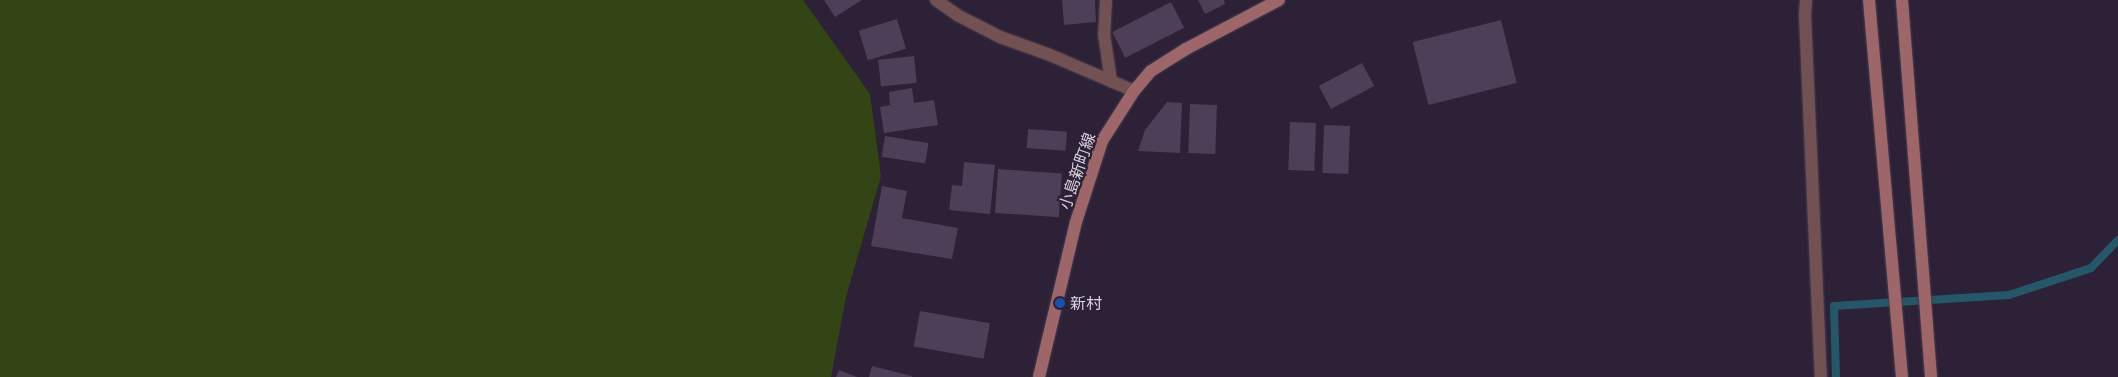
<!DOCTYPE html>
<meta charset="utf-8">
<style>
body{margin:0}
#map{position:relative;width:2118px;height:377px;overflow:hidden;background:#2c2136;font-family:Inter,"Noto Sans JP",sans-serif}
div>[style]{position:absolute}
.green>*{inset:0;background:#334514}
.stream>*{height:8px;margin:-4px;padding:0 4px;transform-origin:4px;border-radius:4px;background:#24576a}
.building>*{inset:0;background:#4c3f57;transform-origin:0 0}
.roads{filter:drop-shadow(0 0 1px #483d51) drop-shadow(0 0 1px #483d51)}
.street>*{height:12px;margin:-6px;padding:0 6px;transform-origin:6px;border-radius:6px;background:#735051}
.secondary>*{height:12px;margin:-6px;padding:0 6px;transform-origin:6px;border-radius:6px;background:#9e6669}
.dots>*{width:14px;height:14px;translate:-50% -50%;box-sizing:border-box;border:2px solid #2c2136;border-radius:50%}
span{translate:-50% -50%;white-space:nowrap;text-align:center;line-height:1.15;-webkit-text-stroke:4.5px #2c2136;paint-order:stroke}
.street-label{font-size:16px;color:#dad3e1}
.poi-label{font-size:16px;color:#dad3e1}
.left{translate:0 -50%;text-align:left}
</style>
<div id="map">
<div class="green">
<div style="clip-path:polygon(0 0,803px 0,870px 94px,881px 176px,846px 297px,831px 377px,0 377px)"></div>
</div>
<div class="stream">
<div style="left:1836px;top:377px;width:71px;rotate:-91.6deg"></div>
<div style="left:1834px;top:306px;width:175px;rotate:-3.6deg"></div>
<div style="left:2009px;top:295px;width:86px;rotate:-18.2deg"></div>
<div style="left:2091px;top:268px;width:39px;rotate:-46deg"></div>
</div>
<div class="building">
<div style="clip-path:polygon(824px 0,862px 0,835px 17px)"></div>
<div style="clip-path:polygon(1062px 0,1095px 0,1096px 22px,1064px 25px)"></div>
<div style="clip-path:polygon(1198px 0,1224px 0,1225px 4px,1205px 14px)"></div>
<div style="left:1171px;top:2px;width:29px;height:66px;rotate:63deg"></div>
<div style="left:897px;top:19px;width:31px;height:40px;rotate:73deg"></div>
<div style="left:1501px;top:20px;width:65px;height:91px;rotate:76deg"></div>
<div style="left:914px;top:56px;width:27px;height:36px;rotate:84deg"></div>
<div style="left:1362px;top:63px;width:26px;height:49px;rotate:62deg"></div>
<div style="clip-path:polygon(912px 88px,914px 103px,934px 100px,938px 125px,884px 133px,880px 107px,890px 105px,889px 92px)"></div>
<div style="clip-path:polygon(1167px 102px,1182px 103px,1180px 153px,1138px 151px,1145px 130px)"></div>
<div style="left:1190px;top:104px;width:27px;height:49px;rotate:2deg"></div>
<div style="left:1290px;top:122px;width:26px;height:48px;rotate:2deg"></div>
<div style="left:1324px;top:125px;width:26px;height:48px;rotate:2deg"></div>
<div style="left:1028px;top:129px;width:39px;height:19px;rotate:4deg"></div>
<div style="left:885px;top:136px;width:44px;height:21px;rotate:9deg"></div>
<div style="clip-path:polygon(964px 162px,995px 165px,990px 214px,949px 210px,952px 185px,962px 186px)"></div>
<div style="left:998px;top:169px;width:64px;height:44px;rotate:4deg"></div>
<div style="clip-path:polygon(882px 186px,907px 191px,902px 218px,958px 228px,952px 259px,871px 246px)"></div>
<div style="left:920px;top:311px;width:71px;height:36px;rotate:10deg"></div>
<div style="clip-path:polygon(872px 366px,912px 376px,912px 377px,869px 377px)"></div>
<div style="clip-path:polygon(839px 370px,857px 377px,836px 377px)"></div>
</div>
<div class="roads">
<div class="street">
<div style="left:936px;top:0;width:28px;rotate:35deg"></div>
<div style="left:959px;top:16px;width:46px;rotate:27.1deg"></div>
<div style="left:1000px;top:37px;width:53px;rotate:19.8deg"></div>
<div style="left:1050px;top:55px;width:91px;rotate:23.2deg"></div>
<div style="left:1106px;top:0;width:34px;rotate:93deg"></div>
<div style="left:1104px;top:34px;width:48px;rotate:81.5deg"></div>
<div style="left:1806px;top:0;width:15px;rotate:94deg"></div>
<div style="left:1805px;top:15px;width:362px;rotate:87.5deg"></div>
</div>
<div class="secondary">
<div style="left:1869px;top:0;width:378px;rotate:85deg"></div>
<div style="left:1902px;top:0;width:378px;rotate:85.6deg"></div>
<div style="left:1039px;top:377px;width:159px;rotate:-76.6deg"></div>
<div style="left:1076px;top:222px;width:85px;rotate:-72.2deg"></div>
<div style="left:1102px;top:141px;width:59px;rotate:-57.4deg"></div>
<div style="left:1134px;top:91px;width:26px;rotate:-50deg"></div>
<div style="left:1151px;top:71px;width:41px;rotate:-32.2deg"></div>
<div style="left:1186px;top:49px;width:105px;rotate:-27.8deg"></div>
</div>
</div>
<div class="dots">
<div style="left:1060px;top:303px;background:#1a4fb4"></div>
</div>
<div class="street-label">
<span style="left:1077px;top:171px;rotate:-71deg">小島新町線</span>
</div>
<div class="poi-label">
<span class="left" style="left:1070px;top:303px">新村</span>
</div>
</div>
